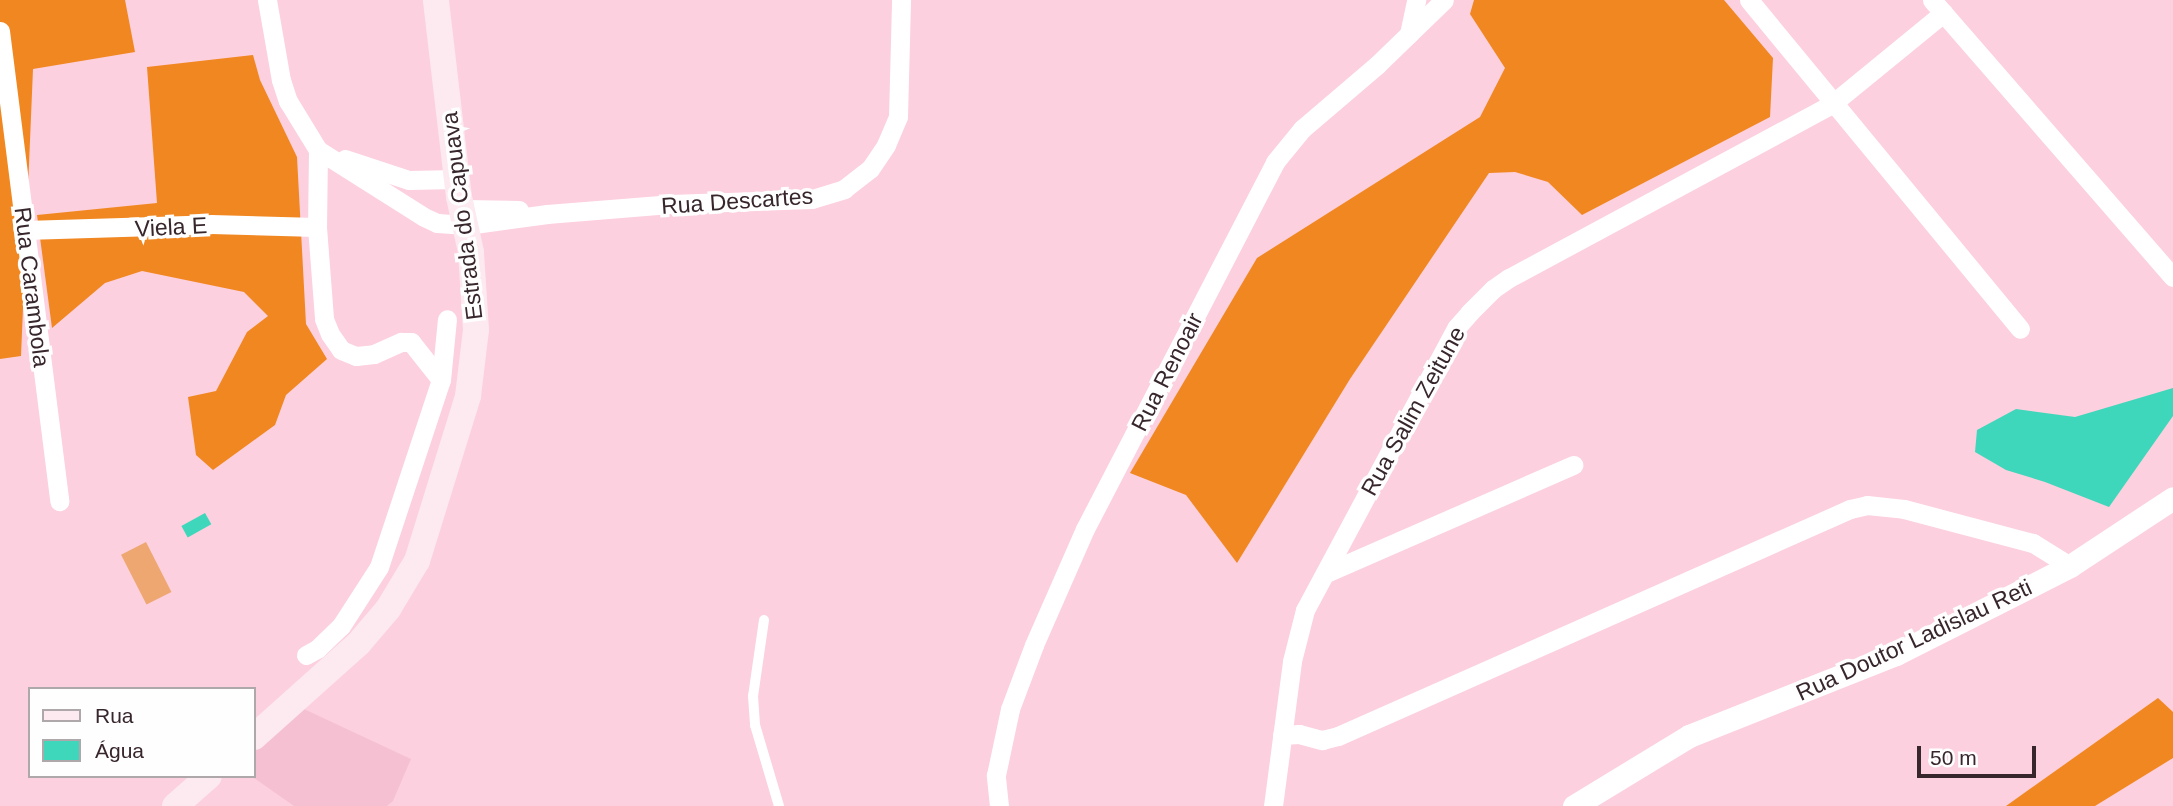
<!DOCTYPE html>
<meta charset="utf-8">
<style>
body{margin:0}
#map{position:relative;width:2173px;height:806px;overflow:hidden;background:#fcd0de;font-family:Helvetica,sans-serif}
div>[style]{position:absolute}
.built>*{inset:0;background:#f5c1d2}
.green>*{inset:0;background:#eea771;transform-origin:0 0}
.forest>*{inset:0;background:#f18720}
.water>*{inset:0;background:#3ed7bb;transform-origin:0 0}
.service>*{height:10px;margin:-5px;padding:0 5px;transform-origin:5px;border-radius:5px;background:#fff}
.minor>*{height:19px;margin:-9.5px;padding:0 9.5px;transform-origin:9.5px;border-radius:9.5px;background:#fff}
.tertiary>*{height:23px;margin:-11.5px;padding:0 11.5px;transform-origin:11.5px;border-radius:11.5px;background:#fff}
.secondary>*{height:26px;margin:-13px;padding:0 13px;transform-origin:13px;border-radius:13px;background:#fde9f0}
span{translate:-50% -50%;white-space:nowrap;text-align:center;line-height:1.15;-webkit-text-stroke:7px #fefefe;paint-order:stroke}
.street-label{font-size:23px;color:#37262c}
.legend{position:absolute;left:28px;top:687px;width:228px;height:91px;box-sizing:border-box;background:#fefefe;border:2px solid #aea8aa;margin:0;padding:9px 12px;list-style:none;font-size:21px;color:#37262c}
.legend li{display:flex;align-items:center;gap:14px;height:35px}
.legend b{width:35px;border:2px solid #aea8aa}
.scale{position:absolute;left:1917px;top:746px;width:119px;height:32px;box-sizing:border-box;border:4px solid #37262c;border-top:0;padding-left:9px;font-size:21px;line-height:24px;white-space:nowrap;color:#37262c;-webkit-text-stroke:5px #fefefe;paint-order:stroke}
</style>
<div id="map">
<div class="built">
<div style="clip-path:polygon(304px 709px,411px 759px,393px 801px,387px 806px,294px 806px,251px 776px,254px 776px,254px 751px)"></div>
</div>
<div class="green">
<div style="left:146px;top:542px;width:56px;height:28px;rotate:63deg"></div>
</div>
<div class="forest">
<div style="clip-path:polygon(0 0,125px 0,135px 52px,33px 69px,21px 356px,0 359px)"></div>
<div style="clip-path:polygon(1474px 0,1724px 0,1773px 58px,1770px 117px,1582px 215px,1548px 182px,1515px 172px,1489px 173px,1350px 379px,1237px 563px,1186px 495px,1130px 473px,1257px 258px,1480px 117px,1505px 68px,1470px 14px)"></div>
<div style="clip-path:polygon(253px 55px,260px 80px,297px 157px,306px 324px,327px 359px,286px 395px,275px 425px,213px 470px,196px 455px,188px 397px,216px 391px,247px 332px,268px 316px,244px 292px,142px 271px,105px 283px,52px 328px,37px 215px,157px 203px,147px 67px)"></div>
<div style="clip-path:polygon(2158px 698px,2173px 712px,2173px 758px,2095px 806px,2006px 806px)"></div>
</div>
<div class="water">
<div style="clip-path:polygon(2173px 388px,2173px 416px,2109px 507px,2045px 482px,2006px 470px,1975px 452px,1977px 430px,2016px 409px,2075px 417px)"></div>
<div style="left:205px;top:513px;width:13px;height:27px;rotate:61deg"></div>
</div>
<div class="service">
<div style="left:764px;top:620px;width:77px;rotate:98.2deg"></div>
<div style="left:753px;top:696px;width:29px;rotate:86deg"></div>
<div style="left:755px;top:725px;width:84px;rotate:73.5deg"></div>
</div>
<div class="minor">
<div style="left:267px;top:0;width:81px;rotate:80.1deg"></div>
<div style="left:281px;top:80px;width:22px;rotate:72deg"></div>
<div style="left:288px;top:101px;width:57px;rotate:58.5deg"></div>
<div style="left:318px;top:150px;width:125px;rotate:32.3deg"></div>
<div style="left:424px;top:217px;width:14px;rotate:25deg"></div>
<div style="left:437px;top:223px;width:30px;rotate:4deg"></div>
<div style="left:467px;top:225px;width:81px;rotate:-7.8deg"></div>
<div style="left:547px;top:214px;width:123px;rotate:-4.6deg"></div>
<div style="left:670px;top:204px;width:142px;rotate:-2deg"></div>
<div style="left:812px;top:199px;width:34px;rotate:-17deg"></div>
<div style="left:844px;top:189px;width:33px;rotate:-38deg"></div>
<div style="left:870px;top:169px;width:29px;rotate:-56deg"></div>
<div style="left:886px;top:145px;width:30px;rotate:-67deg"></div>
<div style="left:898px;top:117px;width:117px;rotate:-88.5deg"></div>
<div style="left:1749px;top:0;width:426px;rotate:50.5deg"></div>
<div style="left:1932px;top:0;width:367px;rotate:49deg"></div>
<div style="left:0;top:31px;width:474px;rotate:82.8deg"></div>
<div style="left:1409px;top:34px;width:35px;rotate:-78deg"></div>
<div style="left:318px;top:150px;width:77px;rotate:90.7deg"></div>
<div style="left:317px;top:227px;width:92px;rotate:85.6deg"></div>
<div style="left:324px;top:319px;width:16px;rotate:68deg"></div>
<div style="left:330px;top:334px;width:19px;rotate:55deg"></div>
<div style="left:341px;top:350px;width:16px;rotate:22deg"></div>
<div style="left:356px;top:356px;width:18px;rotate:-6deg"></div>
<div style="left:374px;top:354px;width:30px;rotate:-24deg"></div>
<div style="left:401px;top:342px;width:10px"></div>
<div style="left:411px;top:342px;width:48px;rotate:51.7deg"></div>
<div style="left:345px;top:159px;width:67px;rotate:18.2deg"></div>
<div style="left:409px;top:180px;width:48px;rotate:-1.2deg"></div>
<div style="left:463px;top:209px;width:56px;rotate:1deg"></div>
<div style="left:25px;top:230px;width:186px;rotate:-1.8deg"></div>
<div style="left:211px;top:224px;width:106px;rotate:1.6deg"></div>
<div style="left:1326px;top:573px;width:270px;rotate:-23.6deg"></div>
<div style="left:306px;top:655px;width:13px;rotate:-29deg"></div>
<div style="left:317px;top:649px;width:33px;rotate:-44deg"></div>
<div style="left:341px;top:626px;width:70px;rotate:-57.2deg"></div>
<div style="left:379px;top:567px;width:197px;rotate:-71.7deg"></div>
<div style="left:441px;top:380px;width:61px;rotate:-84.4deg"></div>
<div style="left:1282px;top:735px;width:17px;rotate:-3deg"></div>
<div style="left:1299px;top:734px;width:24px;rotate:15deg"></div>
<div style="left:1322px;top:740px;width:16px;rotate:-14deg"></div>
<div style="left:1338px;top:736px;width:560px;rotate:-23.91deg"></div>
<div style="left:1850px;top:509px;width:17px;rotate:-13deg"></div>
<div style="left:1867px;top:505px;width:37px;rotate:6deg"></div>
<div style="left:1904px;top:509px;width:133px;rotate:14.8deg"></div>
<div style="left:2033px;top:543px;width:44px;rotate:31.9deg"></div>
<div style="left:999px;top:806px;width:31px;rotate:-96deg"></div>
<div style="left:996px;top:775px;width:67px;rotate:-78deg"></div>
<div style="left:1010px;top:709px;width:68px;rotate:-69.4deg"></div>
<div style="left:1034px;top:645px;width:127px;rotate:-66.3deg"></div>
<div style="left:1085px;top:529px;width:413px;rotate:-62.6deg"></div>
<div style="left:1275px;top:162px;width:43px;rotate:-50.7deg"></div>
<div style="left:1302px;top:129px;width:99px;rotate:-40.5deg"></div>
<div style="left:1377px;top:65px;width:93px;rotate:-44.1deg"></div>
<div style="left:1273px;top:806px;width:146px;rotate:-82.5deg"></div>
<div style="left:1292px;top:661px;width:53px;rotate:-75.7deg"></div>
<div style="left:1305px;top:610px;width:321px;rotate:-61.8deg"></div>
<div style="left:1457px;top:327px;width:20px;rotate:-49deg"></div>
<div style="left:1470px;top:312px;width:33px;rotate:-45deg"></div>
<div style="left:1493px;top:289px;width:19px;rotate:-35deg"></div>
<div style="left:1509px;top:278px;width:367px;rotate:-28.3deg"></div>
<div style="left:1832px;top:104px;width:144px;rotate:-39.3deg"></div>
</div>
<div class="tertiary">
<div style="left:1574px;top:806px;width:135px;rotate:-31.3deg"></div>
<div style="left:1689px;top:736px;width:223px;rotate:-21.6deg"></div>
<div style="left:1896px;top:654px;width:195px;rotate:-26.8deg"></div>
<div style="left:2070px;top:566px;width:123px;rotate:-33.4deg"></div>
</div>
<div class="secondary">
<div style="left:254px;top:737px;width:141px;rotate:-41.8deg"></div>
<div style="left:359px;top:643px;width:45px;rotate:-49.5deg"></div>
<div style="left:388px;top:609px;width:56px;rotate:-58.9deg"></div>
<div style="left:417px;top:561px;width:173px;rotate:-72.8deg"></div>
<div style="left:468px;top:396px;width:66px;rotate:-83.1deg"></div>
<div style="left:476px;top:330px;width:78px;rotate:-93.7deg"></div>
<div style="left:471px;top:252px;width:56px;rotate:-102.3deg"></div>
<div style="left:459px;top:197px;width:198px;rotate:-96.7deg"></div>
<div style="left:175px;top:806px;width:45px;rotate:-41.4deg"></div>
</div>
<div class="street-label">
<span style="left:737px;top:201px;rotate:-4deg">Rua Descartes</span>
<span style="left:462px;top:216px;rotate:-97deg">Estrada do Capuava</span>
<span style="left:171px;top:227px;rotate:-3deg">Viela E</span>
<span style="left:32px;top:287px;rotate:83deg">Rua Carambola</span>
<span style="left:1167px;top:372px;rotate:-63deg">Rua Renoair</span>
<span style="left:1413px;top:411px;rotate:-61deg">Rua Salim Zeitune</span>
<span style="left:1914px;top:640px;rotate:-25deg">Rua Doutor Ladislau Reti</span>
</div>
<ul class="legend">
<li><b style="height:9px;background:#fde9f0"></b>Rua</li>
<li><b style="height:19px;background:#3ed7bb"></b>Água</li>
</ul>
<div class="scale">50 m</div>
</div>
